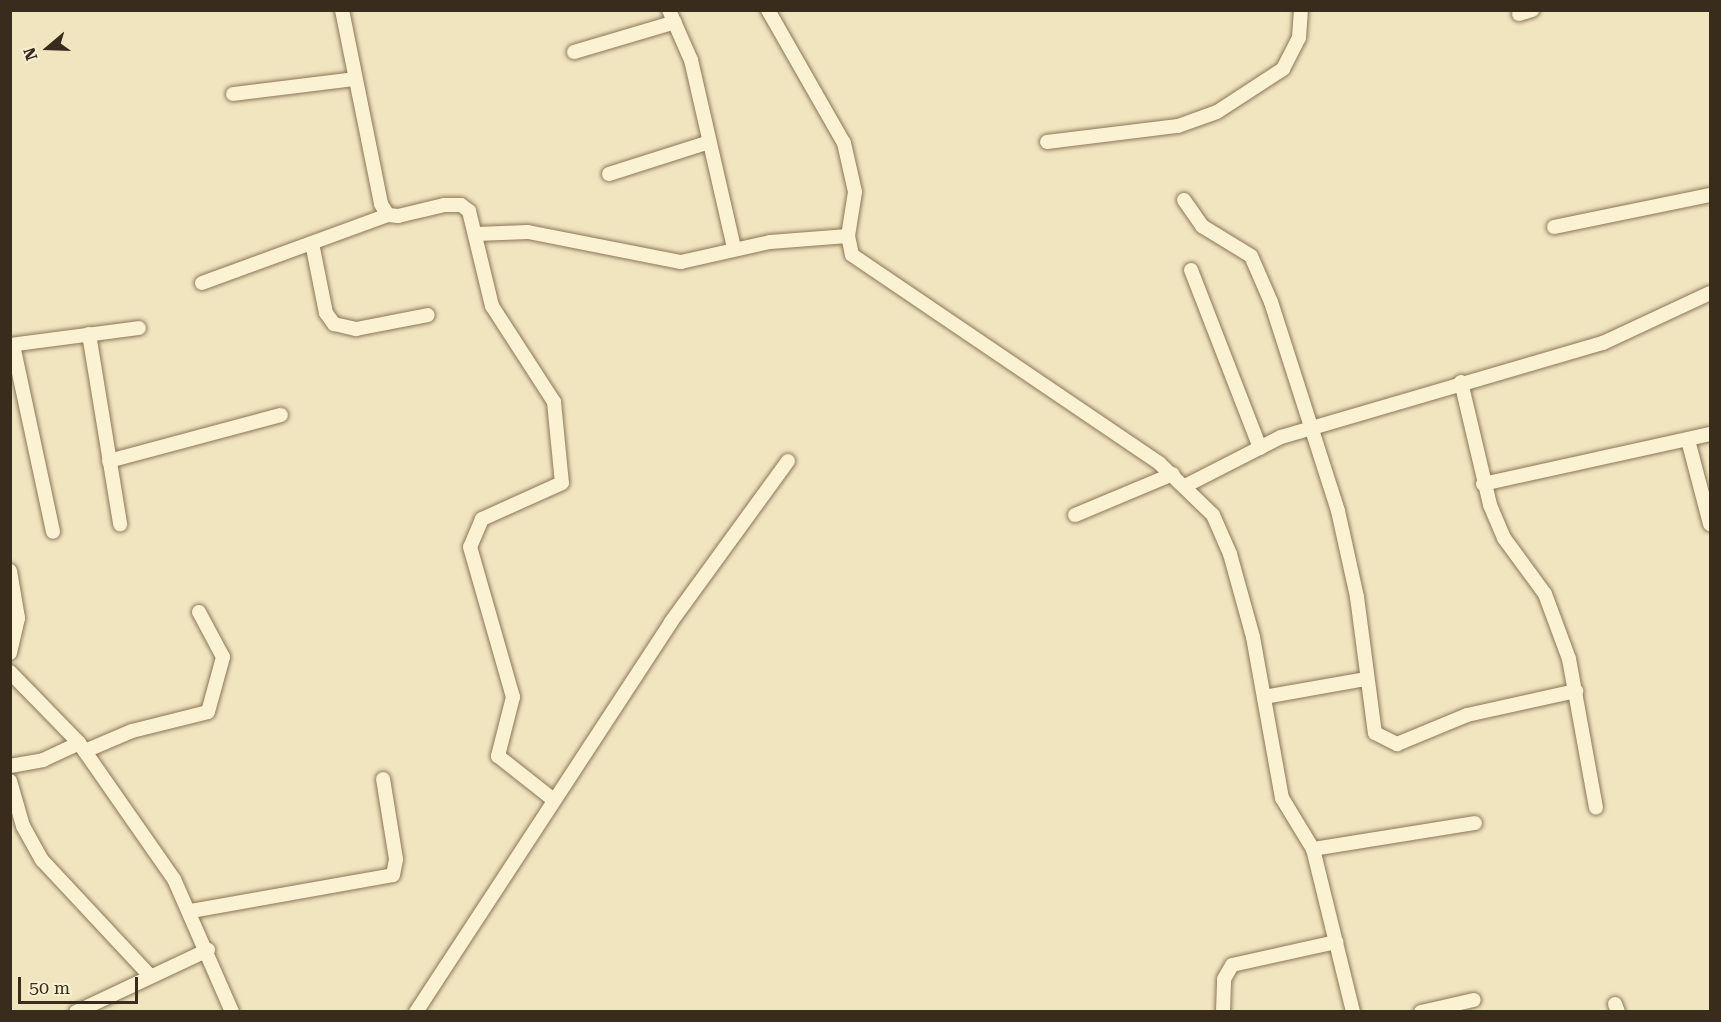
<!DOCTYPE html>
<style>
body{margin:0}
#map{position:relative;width:1721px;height:1022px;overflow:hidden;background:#f1e5c0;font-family:"Roboto Serif",serif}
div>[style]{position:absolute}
.roads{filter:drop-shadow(0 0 2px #8b7657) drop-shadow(0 0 2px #8b7657)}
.minor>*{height:14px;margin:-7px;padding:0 7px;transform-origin:7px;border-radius:7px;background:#fbf2d4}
span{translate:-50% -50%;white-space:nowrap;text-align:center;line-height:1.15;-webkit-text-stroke:4.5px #f8efd0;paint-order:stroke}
.frame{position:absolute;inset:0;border:12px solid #392c1c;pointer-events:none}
.north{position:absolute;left:18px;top:18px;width:60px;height:60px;-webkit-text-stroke:4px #f8efd0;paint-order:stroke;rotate:251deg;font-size:16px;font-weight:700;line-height:24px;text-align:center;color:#392c1c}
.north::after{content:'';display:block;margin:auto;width:21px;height:27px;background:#392c1c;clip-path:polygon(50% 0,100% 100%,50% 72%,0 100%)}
.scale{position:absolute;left:18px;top:977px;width:120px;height:27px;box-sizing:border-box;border:3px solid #392c1c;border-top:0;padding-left:8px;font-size:18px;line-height:21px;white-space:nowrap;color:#392c1c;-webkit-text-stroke:4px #f8efd0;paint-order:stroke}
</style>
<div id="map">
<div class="roads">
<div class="minor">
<div style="left:342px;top:10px;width:198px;rotate:78.6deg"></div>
<div style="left:381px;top:204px;width:13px;rotate:58deg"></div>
<div style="left:388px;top:215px;width:10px;rotate:6deg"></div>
<div style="left:398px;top:216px;width:47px;rotate:-13.4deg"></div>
<div style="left:444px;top:205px;width:17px"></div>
<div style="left:461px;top:205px;width:10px;rotate:37deg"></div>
<div style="left:469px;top:211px;width:98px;rotate:76.4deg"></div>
<div style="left:492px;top:306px;width:114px;rotate:57.1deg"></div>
<div style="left:554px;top:402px;width:81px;rotate:84.4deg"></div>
<div style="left:562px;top:483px;width:88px;rotate:155.8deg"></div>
<div style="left:482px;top:519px;width:30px;rotate:113deg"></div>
<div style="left:470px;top:547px;width:156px;rotate:74deg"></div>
<div style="left:513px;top:697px;width:61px;rotate:104.3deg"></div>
<div style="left:498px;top:756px;width:71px;rotate:38.2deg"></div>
<div style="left:669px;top:10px;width:55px;rotate:66.3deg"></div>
<div style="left:691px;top:60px;width:193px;rotate:77.1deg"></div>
<div style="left:768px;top:10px;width:153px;rotate:60.3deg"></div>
<div style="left:844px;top:143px;width:50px;rotate:77.3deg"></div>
<div style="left:855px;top:192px;width:45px;rotate:99deg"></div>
<div style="left:848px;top:236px;width:19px;rotate:78deg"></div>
<div style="left:852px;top:255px;width:371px;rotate:34.1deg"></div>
<div style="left:1159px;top:463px;width:75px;rotate:43.9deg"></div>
<div style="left:1213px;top:515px;width:43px;rotate:66.4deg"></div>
<div style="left:1230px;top:554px;width:86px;rotate:74.5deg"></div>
<div style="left:1253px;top:637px;width:164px;rotate:79.8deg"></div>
<div style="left:1282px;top:798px;width:60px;rotate:58.7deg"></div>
<div style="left:1313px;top:849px;width:168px;rotate:76.2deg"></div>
<div style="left:1519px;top:14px;width:14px;rotate:-17deg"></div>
<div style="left:574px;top:52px;width:105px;rotate:-16.5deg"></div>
<div style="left:233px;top:94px;width:123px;rotate:-7deg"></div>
<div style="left:1047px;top:142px;width:132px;rotate:-7deg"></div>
<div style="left:1178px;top:126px;width:41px;rotate:-19.7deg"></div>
<div style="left:1217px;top:112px;width:79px;rotate:-33.1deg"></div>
<div style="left:1283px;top:69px;width:35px;rotate:-63deg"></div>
<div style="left:1299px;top:38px;width:28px;rotate:-86deg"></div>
<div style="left:609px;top:174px;width:105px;rotate:-17.7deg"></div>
<div style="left:1184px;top:200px;width:32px;rotate:55deg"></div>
<div style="left:1202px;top:226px;width:57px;rotate:31.5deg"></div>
<div style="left:1251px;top:256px;width:50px;rotate:66.5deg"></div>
<div style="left:1271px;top:302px;width:219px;rotate:72.2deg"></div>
<div style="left:1338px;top:511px;width:88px;rotate:77.5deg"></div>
<div style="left:1357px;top:597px;width:137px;rotate:82.5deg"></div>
<div style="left:1375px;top:733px;width:25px;rotate:27deg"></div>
<div style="left:1397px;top:744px;width:76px;rotate:-22.5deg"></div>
<div style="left:1467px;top:715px;width:112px;rotate:-12.4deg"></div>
<div style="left:1554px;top:227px;width:159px;rotate:-11.6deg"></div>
<div style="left:476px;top:234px;width:52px;rotate:-2.2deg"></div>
<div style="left:528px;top:232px;width:156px;rotate:11.1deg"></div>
<div style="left:681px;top:262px;width:91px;rotate:-12.7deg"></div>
<div style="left:770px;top:242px;width:78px;rotate:-4.4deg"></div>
<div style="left:312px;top:243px;width:71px;rotate:78.7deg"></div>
<div style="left:326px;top:313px;width:14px;rotate:54deg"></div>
<div style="left:334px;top:324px;width:23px;rotate:13deg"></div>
<div style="left:356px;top:329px;width:73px;rotate:-11deg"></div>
<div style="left:1191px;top:270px;width:191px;rotate:68.8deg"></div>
<div style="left:202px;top:283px;width:198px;rotate:-20.1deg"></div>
<div style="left:89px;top:334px;width:193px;rotate:80.7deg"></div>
<div style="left:10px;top:345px;width:130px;rotate:-7.5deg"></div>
<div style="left:13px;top:345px;width:191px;rotate:77.9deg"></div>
<div style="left:1461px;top:382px;width:126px;rotate:76.7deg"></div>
<div style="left:1490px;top:505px;width:36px;rotate:67deg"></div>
<div style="left:1504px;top:538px;width:69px;rotate:53.8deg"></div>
<div style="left:1545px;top:594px;width:69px;rotate:69.7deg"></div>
<div style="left:1569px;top:659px;width:151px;rotate:79.7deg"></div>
<div style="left:1688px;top:440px;width:87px;rotate:75.3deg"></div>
<div style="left:109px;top:461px;width:178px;rotate:-15deg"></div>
<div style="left:1483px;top:484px;width:232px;rotate:-12.4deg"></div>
<div style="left:1187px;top:485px;width:106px;rotate:-27.1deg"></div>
<div style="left:1281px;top:437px;width:335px;rotate:-16.3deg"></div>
<div style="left:1603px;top:343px;width:118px;rotate:-25deg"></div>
<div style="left:1075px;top:515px;width:106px;rotate:-22.7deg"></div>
<div style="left:10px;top:571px;width:48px;rotate:80.3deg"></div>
<div style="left:18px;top:618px;width:36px;rotate:103deg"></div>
<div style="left:10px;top:672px;width:99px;rotate:45.8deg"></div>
<div style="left:79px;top:743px;width:166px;rotate:55.1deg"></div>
<div style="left:174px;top:879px;width:145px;rotate:66.4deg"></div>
<div style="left:1264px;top:697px;width:104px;rotate:-10deg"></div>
<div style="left:85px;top:751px;width:51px;rotate:-23.1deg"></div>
<div style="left:132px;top:731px;width:78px;rotate:-14deg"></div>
<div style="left:208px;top:712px;width:57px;rotate:-74.7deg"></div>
<div style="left:223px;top:657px;width:51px;rotate:-118.1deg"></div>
<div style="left:10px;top:766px;width:34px;rotate:-10deg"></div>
<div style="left:43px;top:760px;width:40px;rotate:-25deg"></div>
<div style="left:10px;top:781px;width:47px;rotate:73.9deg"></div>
<div style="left:23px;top:826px;width:39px;rotate:61deg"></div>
<div style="left:42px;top:860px;width:158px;rotate:47deg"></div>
<div style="left:1313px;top:849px;width:164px;rotate:-9.1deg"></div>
<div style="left:191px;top:911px;width:205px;rotate:-10.1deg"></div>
<div style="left:393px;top:875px;width:16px;rotate:-79deg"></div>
<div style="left:396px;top:859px;width:81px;rotate:-99.2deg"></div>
<div style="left:1615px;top:1004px;width:9px;rotate:69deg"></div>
<div style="left:76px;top:1012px;width:146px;rotate:-25.2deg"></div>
<div style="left:416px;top:1012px;width:466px;rotate:-56.8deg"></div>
<div style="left:671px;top:622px;width:199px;rotate:-54deg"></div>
<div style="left:1223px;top:1012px;width:33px;rotate:-88deg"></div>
<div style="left:1224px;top:979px;width:16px;rotate:-60deg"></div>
<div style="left:1232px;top:965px;width:107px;rotate:-12.5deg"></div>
<div style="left:1421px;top:1012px;width:54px;rotate:-12.8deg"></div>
</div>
</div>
<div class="frame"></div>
<div class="north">N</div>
<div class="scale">50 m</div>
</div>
